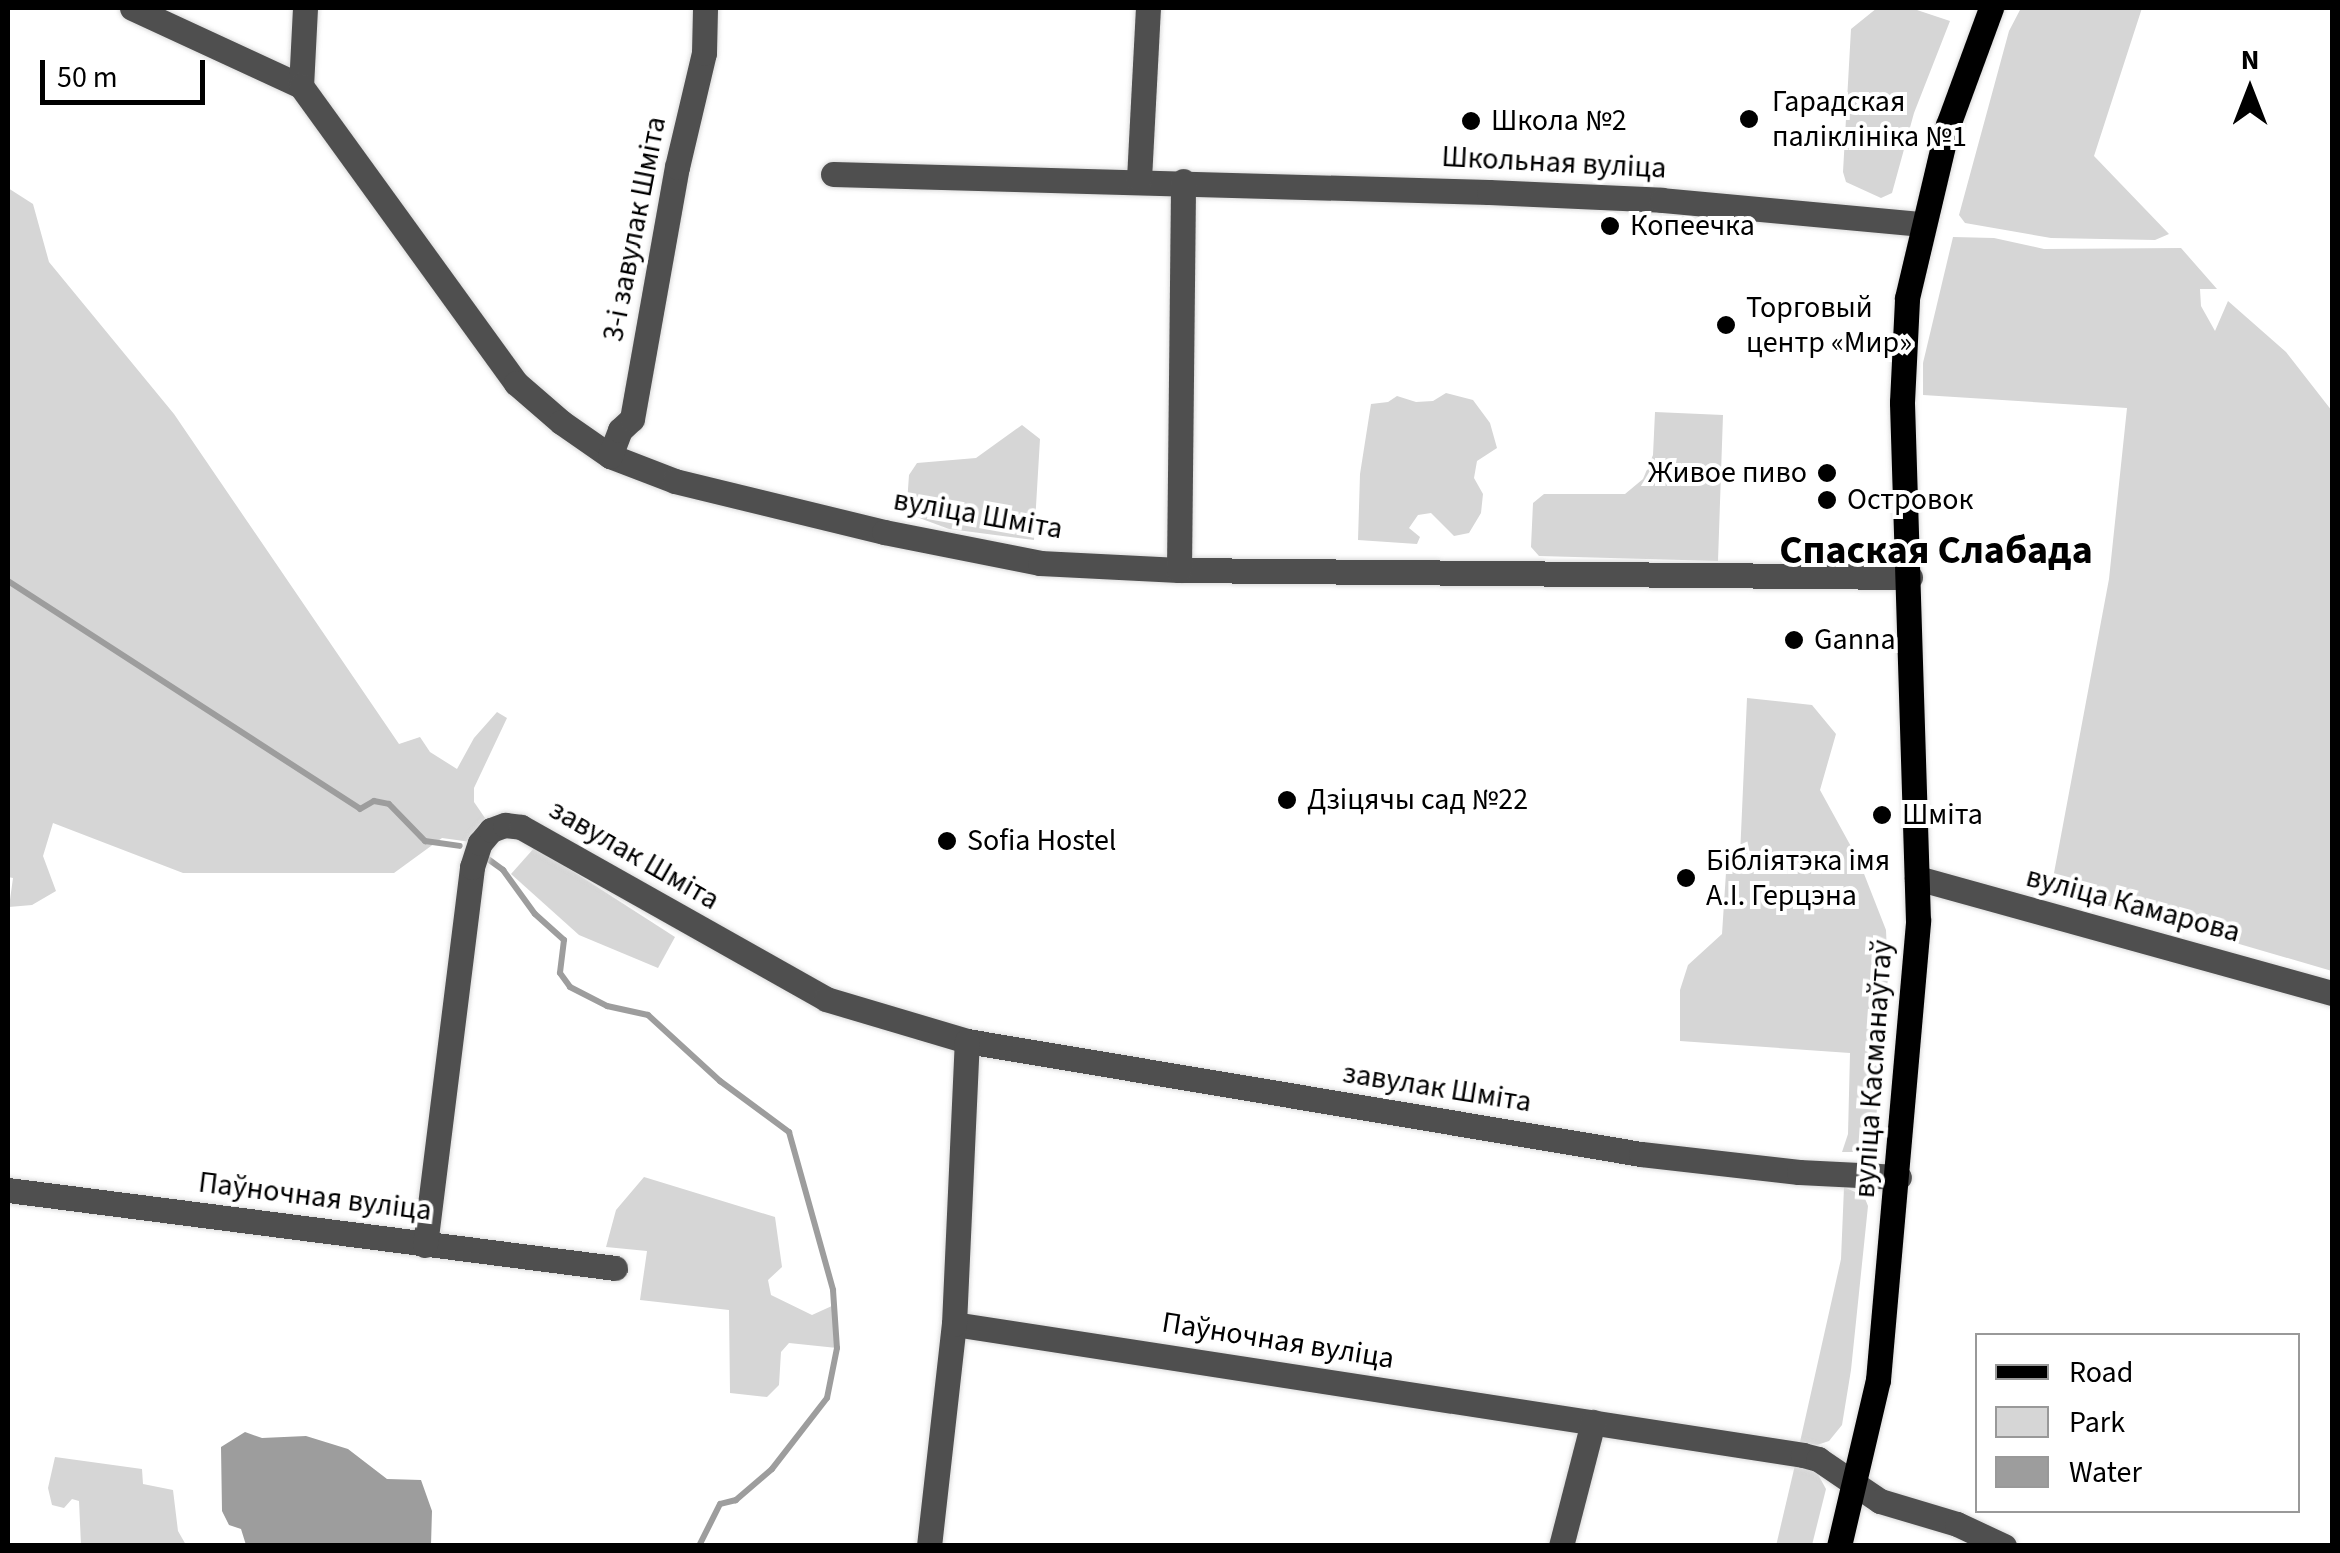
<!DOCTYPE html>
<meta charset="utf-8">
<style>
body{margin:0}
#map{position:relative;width:2340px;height:1553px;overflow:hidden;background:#fff;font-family:"Source Sans 3",sans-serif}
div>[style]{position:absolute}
.green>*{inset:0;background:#d6d6d6}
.water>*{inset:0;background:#9d9d9d}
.stream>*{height:6px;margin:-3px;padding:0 3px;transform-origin:3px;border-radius:3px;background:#9d9d9d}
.roads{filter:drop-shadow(0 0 2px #dbdbdb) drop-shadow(0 0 2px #dbdbdb)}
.minor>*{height:25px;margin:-12.5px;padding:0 12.5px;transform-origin:12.5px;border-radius:12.5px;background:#4f4f4f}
.major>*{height:25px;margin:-12.5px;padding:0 12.5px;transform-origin:12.5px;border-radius:12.5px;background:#000}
.dots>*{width:28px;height:28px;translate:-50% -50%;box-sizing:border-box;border:5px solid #fff;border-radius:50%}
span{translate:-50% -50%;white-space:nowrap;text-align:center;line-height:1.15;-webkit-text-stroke:8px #fff;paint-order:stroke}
.poi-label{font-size:30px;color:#000}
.left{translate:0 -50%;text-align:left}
.right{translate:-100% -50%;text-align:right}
.street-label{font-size:30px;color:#000}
.district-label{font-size:40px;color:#000;font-weight:700}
.frame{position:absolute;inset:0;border:10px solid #000;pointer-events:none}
.legend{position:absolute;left:1975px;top:1333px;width:325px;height:180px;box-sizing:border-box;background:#fff;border:2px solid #999;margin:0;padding:12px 18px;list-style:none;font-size:30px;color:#000}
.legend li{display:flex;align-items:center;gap:20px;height:50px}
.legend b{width:50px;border:2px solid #999}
.north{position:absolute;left:2200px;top:40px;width:100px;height:100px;-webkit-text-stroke:8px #fff;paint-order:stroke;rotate:0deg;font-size:28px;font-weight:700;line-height:40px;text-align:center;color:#000}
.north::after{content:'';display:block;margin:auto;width:35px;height:45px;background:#000;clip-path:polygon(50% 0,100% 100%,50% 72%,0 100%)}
.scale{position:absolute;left:40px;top:60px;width:165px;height:45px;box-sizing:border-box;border:5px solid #000;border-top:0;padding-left:12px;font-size:30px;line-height:35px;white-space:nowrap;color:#000;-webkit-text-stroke:8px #fff;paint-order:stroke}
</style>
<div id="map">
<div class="green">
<div style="clip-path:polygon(1877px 8px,1911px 8px,1950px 21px,1914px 113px,1892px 193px,1881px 198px,1846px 182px,1843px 172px,1851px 29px)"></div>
<div style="clip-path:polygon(2021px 8px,2142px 8px,2094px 156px,2169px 234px,2155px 240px,2051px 238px,1965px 223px,1959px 215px,2009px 31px)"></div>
<div style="clip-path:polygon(8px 188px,33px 204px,49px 262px,174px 414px,399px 744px,420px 737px,430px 752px,457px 769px,474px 738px,497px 712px,507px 718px,474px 788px,474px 802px,485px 818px,471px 842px,442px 838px,394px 873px,183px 873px,53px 823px,43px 856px,56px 891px,32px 905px,9px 907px,13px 878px,8px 877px)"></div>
<div style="clip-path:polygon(1953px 237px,1994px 238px,2044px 249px,2181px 248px,2217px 289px,2200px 289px,2201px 306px,2215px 331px,2228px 301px,2286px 352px,2332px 411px,2332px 971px,2051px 889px,2109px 579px,2127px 408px,1923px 395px,1923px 363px)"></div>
<div style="clip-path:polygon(1446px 393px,1473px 400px,1490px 423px,1497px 448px,1477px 461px,1474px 478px,1483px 494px,1481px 513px,1469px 533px,1454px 536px,1431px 513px,1418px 515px,1409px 528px,1420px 537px,1417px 544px,1358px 540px,1360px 474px,1371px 404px,1388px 402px,1397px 396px,1416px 402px,1433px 401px)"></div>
<div style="clip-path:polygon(1655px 412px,1723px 415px,1718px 561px,1539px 556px,1531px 547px,1533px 503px,1544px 494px,1625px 494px,1643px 479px,1653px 455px)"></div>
<div style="clip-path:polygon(1022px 425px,1040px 439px,1034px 540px,949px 529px,914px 516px,907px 503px,909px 475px,917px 463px,976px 458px)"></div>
<div style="clip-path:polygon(1747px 698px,1812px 705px,1836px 734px,1820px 790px,1859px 861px,1886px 930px,1888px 977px,1874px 1144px,1868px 1152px,1842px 1152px,1848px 1134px,1850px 1053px,1680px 1041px,1680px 990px,1688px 965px,1722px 934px,1727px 857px,1740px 856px)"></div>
<div style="clip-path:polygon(535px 847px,675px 937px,658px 968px,579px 935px,511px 874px)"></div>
<div style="clip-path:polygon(644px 1177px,775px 1217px,782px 1267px,768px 1280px,771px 1295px,812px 1315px,834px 1305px,837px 1348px,789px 1343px,781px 1352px,779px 1385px,767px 1397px,730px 1393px,729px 1310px,640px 1300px,647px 1251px,606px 1247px,616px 1210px)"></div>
<div style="clip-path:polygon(1844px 1187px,1864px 1196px,1868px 1206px,1851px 1370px,1842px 1425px,1829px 1441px,1817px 1445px,1800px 1442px,1841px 1259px)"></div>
<div style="clip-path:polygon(55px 1457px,142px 1469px,143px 1484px,173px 1490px,178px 1531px,186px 1545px,81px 1545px,79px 1501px,72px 1499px,64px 1508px,52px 1505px,48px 1488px)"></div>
<div style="clip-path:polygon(1795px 1465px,1815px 1469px,1826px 1489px,1812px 1545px,1776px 1546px)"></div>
</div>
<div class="water">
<div style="clip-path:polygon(245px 1432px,262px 1438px,306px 1436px,348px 1449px,387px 1479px,421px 1480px,432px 1511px,431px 1545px,246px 1545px,241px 1529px,229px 1525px,222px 1511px,221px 1447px)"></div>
</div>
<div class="stream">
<div style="left:8px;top:581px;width:419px;rotate:32.9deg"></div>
<div style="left:360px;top:809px;width:16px;rotate:-30deg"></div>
<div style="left:374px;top:801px;width:15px;rotate:11deg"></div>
<div style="left:389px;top:804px;width:52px;rotate:45.8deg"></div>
<div style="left:425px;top:841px;width:35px;rotate:8deg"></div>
<div style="left:488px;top:859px;width:19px;rotate:36deg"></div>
<div style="left:503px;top:870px;width:54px;rotate:54deg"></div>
<div style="left:535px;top:914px;width:39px;rotate:42deg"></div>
<div style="left:564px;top:940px;width:33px;rotate:97deg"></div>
<div style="left:560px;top:973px;width:17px;rotate:54deg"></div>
<div style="left:570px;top:987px;width:42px;rotate:27.2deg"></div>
<div style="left:607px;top:1006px;width:42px;rotate:12.4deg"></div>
<div style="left:648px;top:1015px;width:98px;rotate:42.5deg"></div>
<div style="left:720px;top:1081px;width:86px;rotate:36.5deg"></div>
<div style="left:789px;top:1132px;width:164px;rotate:74.4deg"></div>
<div style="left:833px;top:1290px;width:58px;rotate:86.1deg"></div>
<div style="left:837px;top:1348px;width:51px;rotate:101.3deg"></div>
<div style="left:827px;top:1398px;width:90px;rotate:127.8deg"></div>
<div style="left:772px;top:1469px;width:48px;rotate:139.3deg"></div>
<div style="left:736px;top:1500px;width:16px;rotate:166deg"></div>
<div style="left:720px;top:1504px;width:47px;rotate:116.6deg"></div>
</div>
<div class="roads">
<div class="minor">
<div style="left:132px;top:8px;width:186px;rotate:24.8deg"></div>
<div style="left:305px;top:8px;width:78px;rotate:92.9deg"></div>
<div style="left:301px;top:86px;width:367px;rotate:54.1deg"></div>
<div style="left:516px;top:383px;width:60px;rotate:40.9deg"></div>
<div style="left:561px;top:422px;width:60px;rotate:34.8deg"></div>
<div style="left:610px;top:456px;width:70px;rotate:21deg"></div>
<div style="left:675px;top:481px;width:215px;rotate:13.7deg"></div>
<div style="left:884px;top:532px;width:159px;rotate:11.2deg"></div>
<div style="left:1040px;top:563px;width:139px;rotate:2.9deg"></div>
<div style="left:1179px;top:570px;width:731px;rotate:0.55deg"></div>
<div style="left:833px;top:174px;width:656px;rotate:1.57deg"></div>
<div style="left:1489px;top:192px;width:173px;rotate:2.6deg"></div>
<div style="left:1662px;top:200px;width:260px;rotate:5.3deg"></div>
<div style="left:1139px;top:179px;width:171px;rotate:-87deg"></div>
<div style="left:610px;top:456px;width:28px;rotate:-69deg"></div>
<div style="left:620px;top:430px;width:16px;rotate:-43deg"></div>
<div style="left:632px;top:419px;width:256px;rotate:-79.9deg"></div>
<div style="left:677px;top:167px;width:117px;rotate:-76.7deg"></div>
<div style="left:704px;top:53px;width:45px;rotate:-88.7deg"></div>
<div style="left:1179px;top:570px;width:389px;rotate:-89.4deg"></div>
<div style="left:1917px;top:878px;width:431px;rotate:15.5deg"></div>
<div style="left:8px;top:1190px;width:612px;rotate:7.32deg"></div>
<div style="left:425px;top:1245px;width:381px;rotate:-82.9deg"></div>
<div style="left:472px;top:867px;width:25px;rotate:-72deg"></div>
<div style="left:480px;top:843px;width:17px;rotate:-50deg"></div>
<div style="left:491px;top:830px;width:15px;rotate:-20deg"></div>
<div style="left:505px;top:825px;width:16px;rotate:7deg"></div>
<div style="left:521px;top:827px;width:350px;rotate:29.4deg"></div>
<div style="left:826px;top:999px;width:147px;rotate:16.6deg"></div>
<div style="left:967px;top:1041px;width:683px;rotate:9.52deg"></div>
<div style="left:1641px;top:1154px;width:159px;rotate:6.5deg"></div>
<div style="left:1799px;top:1172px;width:100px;rotate:2.9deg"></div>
<div style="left:954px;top:1324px;width:859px;rotate:8.77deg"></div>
<div style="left:1803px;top:1455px;width:16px;rotate:15deg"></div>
<div style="left:1818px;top:1459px;width:75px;rotate:34.1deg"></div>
<div style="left:1880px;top:1501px;width:80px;rotate:16.6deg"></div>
<div style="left:1957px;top:1524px;width:52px;rotate:25.1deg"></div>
<div style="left:929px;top:1546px;width:223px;rotate:-83.6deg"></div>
<div style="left:954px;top:1324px;width:283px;rotate:-87.4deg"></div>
<div style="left:1561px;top:1546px;width:128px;rotate:-75.5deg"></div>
</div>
<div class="major">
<div style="left:1839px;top:1546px;width:171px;rotate:-76.8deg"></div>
<div style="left:1878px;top:1380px;width:461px;rotate:-85deg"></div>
<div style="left:1918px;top:921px;width:519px;rotate:-91.77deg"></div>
<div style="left:1902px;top:402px;width:104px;rotate:-87.2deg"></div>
<div style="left:1907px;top:298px;width:178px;rotate:-76.7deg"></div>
<div style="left:1948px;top:125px;width:125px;rotate:-69.8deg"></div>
</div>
</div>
<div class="dots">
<div style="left:1749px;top:119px;background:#000"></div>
<div style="left:1471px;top:121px;background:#000"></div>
<div style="left:1610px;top:226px;background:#000"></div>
<div style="left:1726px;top:325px;background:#000"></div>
<div style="left:1827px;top:473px;background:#000"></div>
<div style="left:1827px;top:500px;background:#000"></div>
<div style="left:1794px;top:640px;background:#000"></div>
<div style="left:1287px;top:800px;background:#000"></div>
<div style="left:1882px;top:815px;background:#000"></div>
<div style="left:947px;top:841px;background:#000"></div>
<div style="left:1686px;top:878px;background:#000"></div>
</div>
<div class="poi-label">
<span class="left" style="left:1772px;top:119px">Гарадская<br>паліклініка №1</span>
<span class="left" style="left:1491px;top:121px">Школа №2</span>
<span class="left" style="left:1630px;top:226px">Копеечка</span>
<span class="left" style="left:1746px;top:325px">Торговый<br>центр «Мир»</span>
<span class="right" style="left:1807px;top:473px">Живое пиво</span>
<span class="left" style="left:1847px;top:500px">Островок</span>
<span class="left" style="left:1814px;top:640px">Ganna</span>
<span class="left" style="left:1307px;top:800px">Дзіцячы сад №22</span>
<span class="left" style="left:1902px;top:815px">Шміта</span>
<span class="left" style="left:967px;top:841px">Sofia Hostel</span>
<span class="left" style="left:1706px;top:878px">Бібліятэка імя<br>А.І. Герцэна</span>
</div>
<div class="street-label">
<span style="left:1554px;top:163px;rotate:3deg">Школьная вуліца</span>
<span style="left:635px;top:229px;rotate:-79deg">3-і завулак Шміта</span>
<span style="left:978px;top:515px;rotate:10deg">вуліца Шміта</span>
<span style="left:634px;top:855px;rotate:30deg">завулак Шміта</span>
<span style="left:2133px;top:905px;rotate:15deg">вуліца Камарова</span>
<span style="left:1874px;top:1069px;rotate:-86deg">вуліца Касманаўтаў</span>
<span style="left:1437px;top:1088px;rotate:9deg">завулак Шміта</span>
<span style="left:315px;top:1197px;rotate:7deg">Паўночная вуліца</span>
<span style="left:1278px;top:1341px;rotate:9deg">Паўночная вуліца</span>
</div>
<div class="district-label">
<span style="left:1936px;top:551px">Спаская Слабада</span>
</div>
<div class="frame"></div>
<ul class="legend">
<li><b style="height:12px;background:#000"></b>Road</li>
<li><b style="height:28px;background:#d6d6d6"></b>Park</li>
<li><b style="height:28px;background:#9d9d9d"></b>Water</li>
</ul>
<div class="north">N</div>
<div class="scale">50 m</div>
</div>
